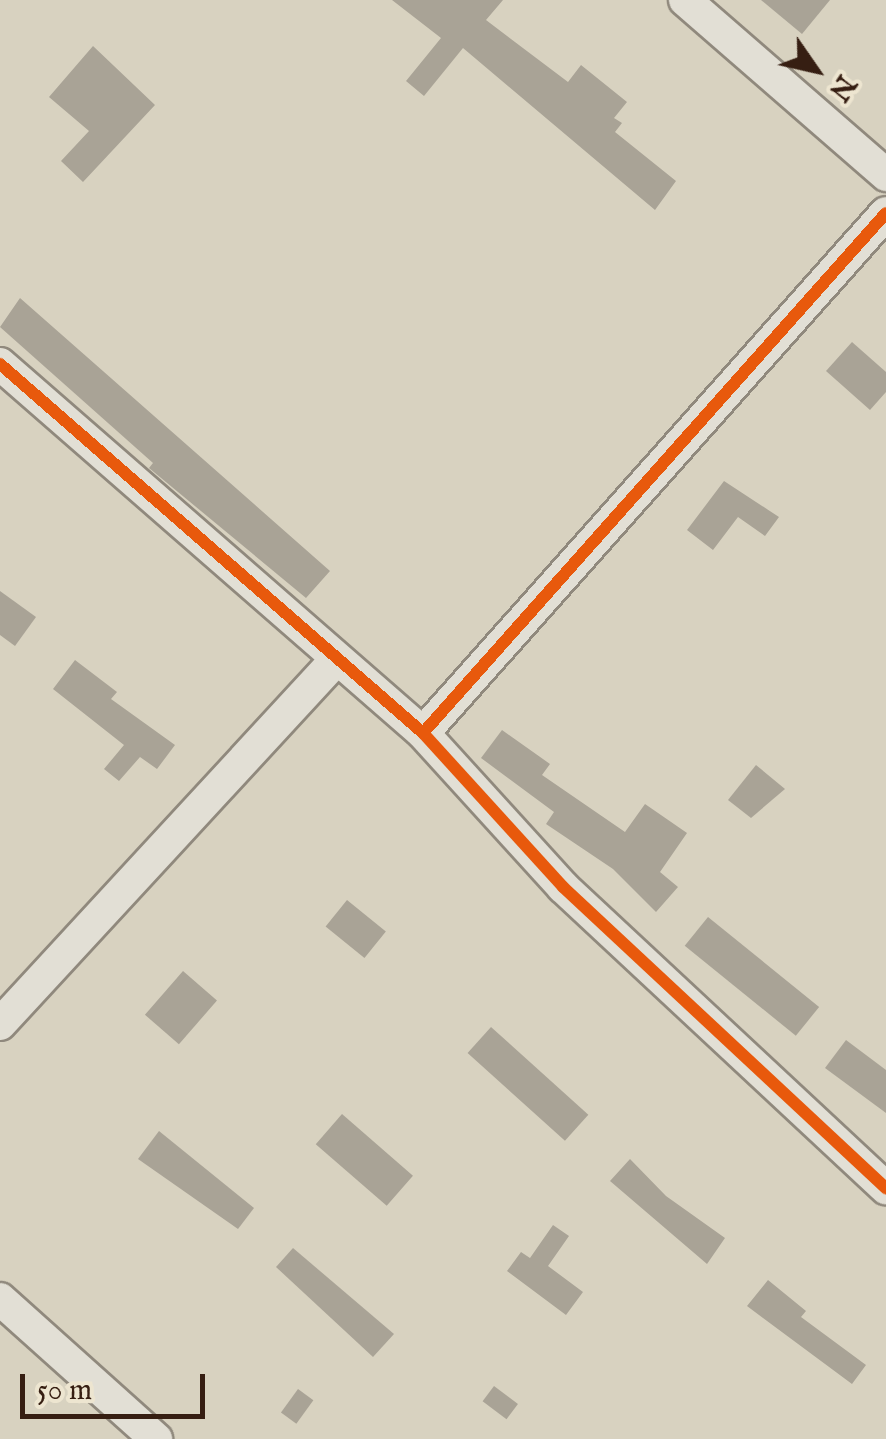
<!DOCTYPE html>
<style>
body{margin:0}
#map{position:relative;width:886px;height:1439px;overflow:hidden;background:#d8d2c0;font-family:"IM FELL English",serif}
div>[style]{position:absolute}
.building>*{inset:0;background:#a9a396;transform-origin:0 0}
.roads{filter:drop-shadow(2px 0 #90897d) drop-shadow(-2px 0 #90897d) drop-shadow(0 2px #90897d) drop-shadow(0 -2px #90897d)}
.minor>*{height:32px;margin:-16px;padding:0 16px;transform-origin:16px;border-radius:16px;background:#e2dfd5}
.cycleway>*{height:12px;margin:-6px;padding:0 6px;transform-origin:6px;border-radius:6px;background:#e8590c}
span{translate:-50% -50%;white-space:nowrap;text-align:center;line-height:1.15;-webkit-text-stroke:8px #ede5d0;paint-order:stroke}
.north{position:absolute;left:766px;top:20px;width:100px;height:100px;-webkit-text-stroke:8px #ede5d0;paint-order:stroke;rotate:124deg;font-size:28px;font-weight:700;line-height:40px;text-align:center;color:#361e12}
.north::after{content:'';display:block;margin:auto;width:35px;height:45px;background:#361e12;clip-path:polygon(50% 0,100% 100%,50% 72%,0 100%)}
.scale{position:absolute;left:20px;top:1374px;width:185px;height:45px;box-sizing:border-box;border:5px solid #361e12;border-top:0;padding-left:12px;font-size:30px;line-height:35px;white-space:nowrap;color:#361e12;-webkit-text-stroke:8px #ede5d0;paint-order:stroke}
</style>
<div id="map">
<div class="building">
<i style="clip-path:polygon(392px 0,503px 0,486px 20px,568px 82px,581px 65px,627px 102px,614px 118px,622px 123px,615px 132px,676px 181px,655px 210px,463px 48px,424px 96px,406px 81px,441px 38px)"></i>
<i style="clip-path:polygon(761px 0,830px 0,802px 34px)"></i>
<i style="clip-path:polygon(93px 46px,155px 105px,83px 182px,61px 161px,89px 131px,49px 97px)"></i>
<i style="clip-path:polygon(20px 298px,330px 571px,306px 598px,149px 468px,153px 463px,0 327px)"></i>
<i style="clip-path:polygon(852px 342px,886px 372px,886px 392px,870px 410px,826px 371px)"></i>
<i style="clip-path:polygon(724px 481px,779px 517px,765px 536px,738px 517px,713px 550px,687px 530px)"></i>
<i style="clip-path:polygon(0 591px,36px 617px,15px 646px,0 635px)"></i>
<i style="clip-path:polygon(75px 660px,117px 692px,111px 699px,175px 745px,157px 769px,140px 757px,119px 781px,104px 769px,124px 745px,53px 689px)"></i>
<i style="clip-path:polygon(502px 730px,550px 764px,542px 775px,625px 832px,645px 804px,687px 833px,660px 872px,678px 887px,656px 912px,613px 869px,546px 824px,554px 812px,481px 758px)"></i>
<i style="clip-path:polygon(756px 765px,785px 789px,751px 818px,728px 800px)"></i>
<i style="left:347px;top:900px;width:50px;height:34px;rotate:39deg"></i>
<i style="left:708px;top:917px;width:143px;height:37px;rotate:39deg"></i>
<i style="left:183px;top:971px;width:45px;height:58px;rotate:41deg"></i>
<i style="left:491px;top:1027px;width:131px;height:35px;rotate:42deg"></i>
<i style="clip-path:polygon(846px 1040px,886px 1070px,886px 1113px,825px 1068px)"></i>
<i style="left:342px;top:1114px;width:94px;height:40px;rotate:41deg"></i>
<i style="clip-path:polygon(159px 1131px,254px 1208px,238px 1229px,138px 1159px)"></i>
<i style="clip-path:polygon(630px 1159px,666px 1196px,725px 1238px,707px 1264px,610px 1181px)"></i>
<i style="clip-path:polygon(553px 1225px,569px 1236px,548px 1266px,583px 1292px,566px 1315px,507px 1271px,521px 1252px,530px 1258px)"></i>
<i style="clip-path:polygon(293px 1248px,394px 1334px,373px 1357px,276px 1267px)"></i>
<i style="clip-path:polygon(768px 1280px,806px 1311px,801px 1317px,866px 1365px,852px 1384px,747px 1306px)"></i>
<i style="left:494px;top:1386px;width:30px;height:19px;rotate:37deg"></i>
<i style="left:298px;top:1389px;width:19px;height:29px;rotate:36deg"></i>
</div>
<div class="roads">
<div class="minor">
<i style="left:685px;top:0;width:267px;rotate:41deg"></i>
<i style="left:0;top:364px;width:561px;rotate:41.1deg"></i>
<i style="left:423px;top:733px;width:208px;rotate:47.7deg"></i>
<i style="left:563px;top:887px;width:442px;rotate:43deg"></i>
<i style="left:423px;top:733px;width:696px;rotate:-48.32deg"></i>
<i style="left:0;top:1024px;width:495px;rotate:-47.3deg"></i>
<i style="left:0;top:1299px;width:210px;rotate:41.9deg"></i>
</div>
</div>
<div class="cycleway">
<i style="left:0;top:364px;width:561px;rotate:41.1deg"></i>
<i style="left:423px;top:733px;width:208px;rotate:47.7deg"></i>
<i style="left:563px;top:887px;width:442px;rotate:43deg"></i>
<i style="left:423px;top:733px;width:696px;rotate:-48.32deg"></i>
</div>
<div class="north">N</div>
<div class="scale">50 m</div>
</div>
